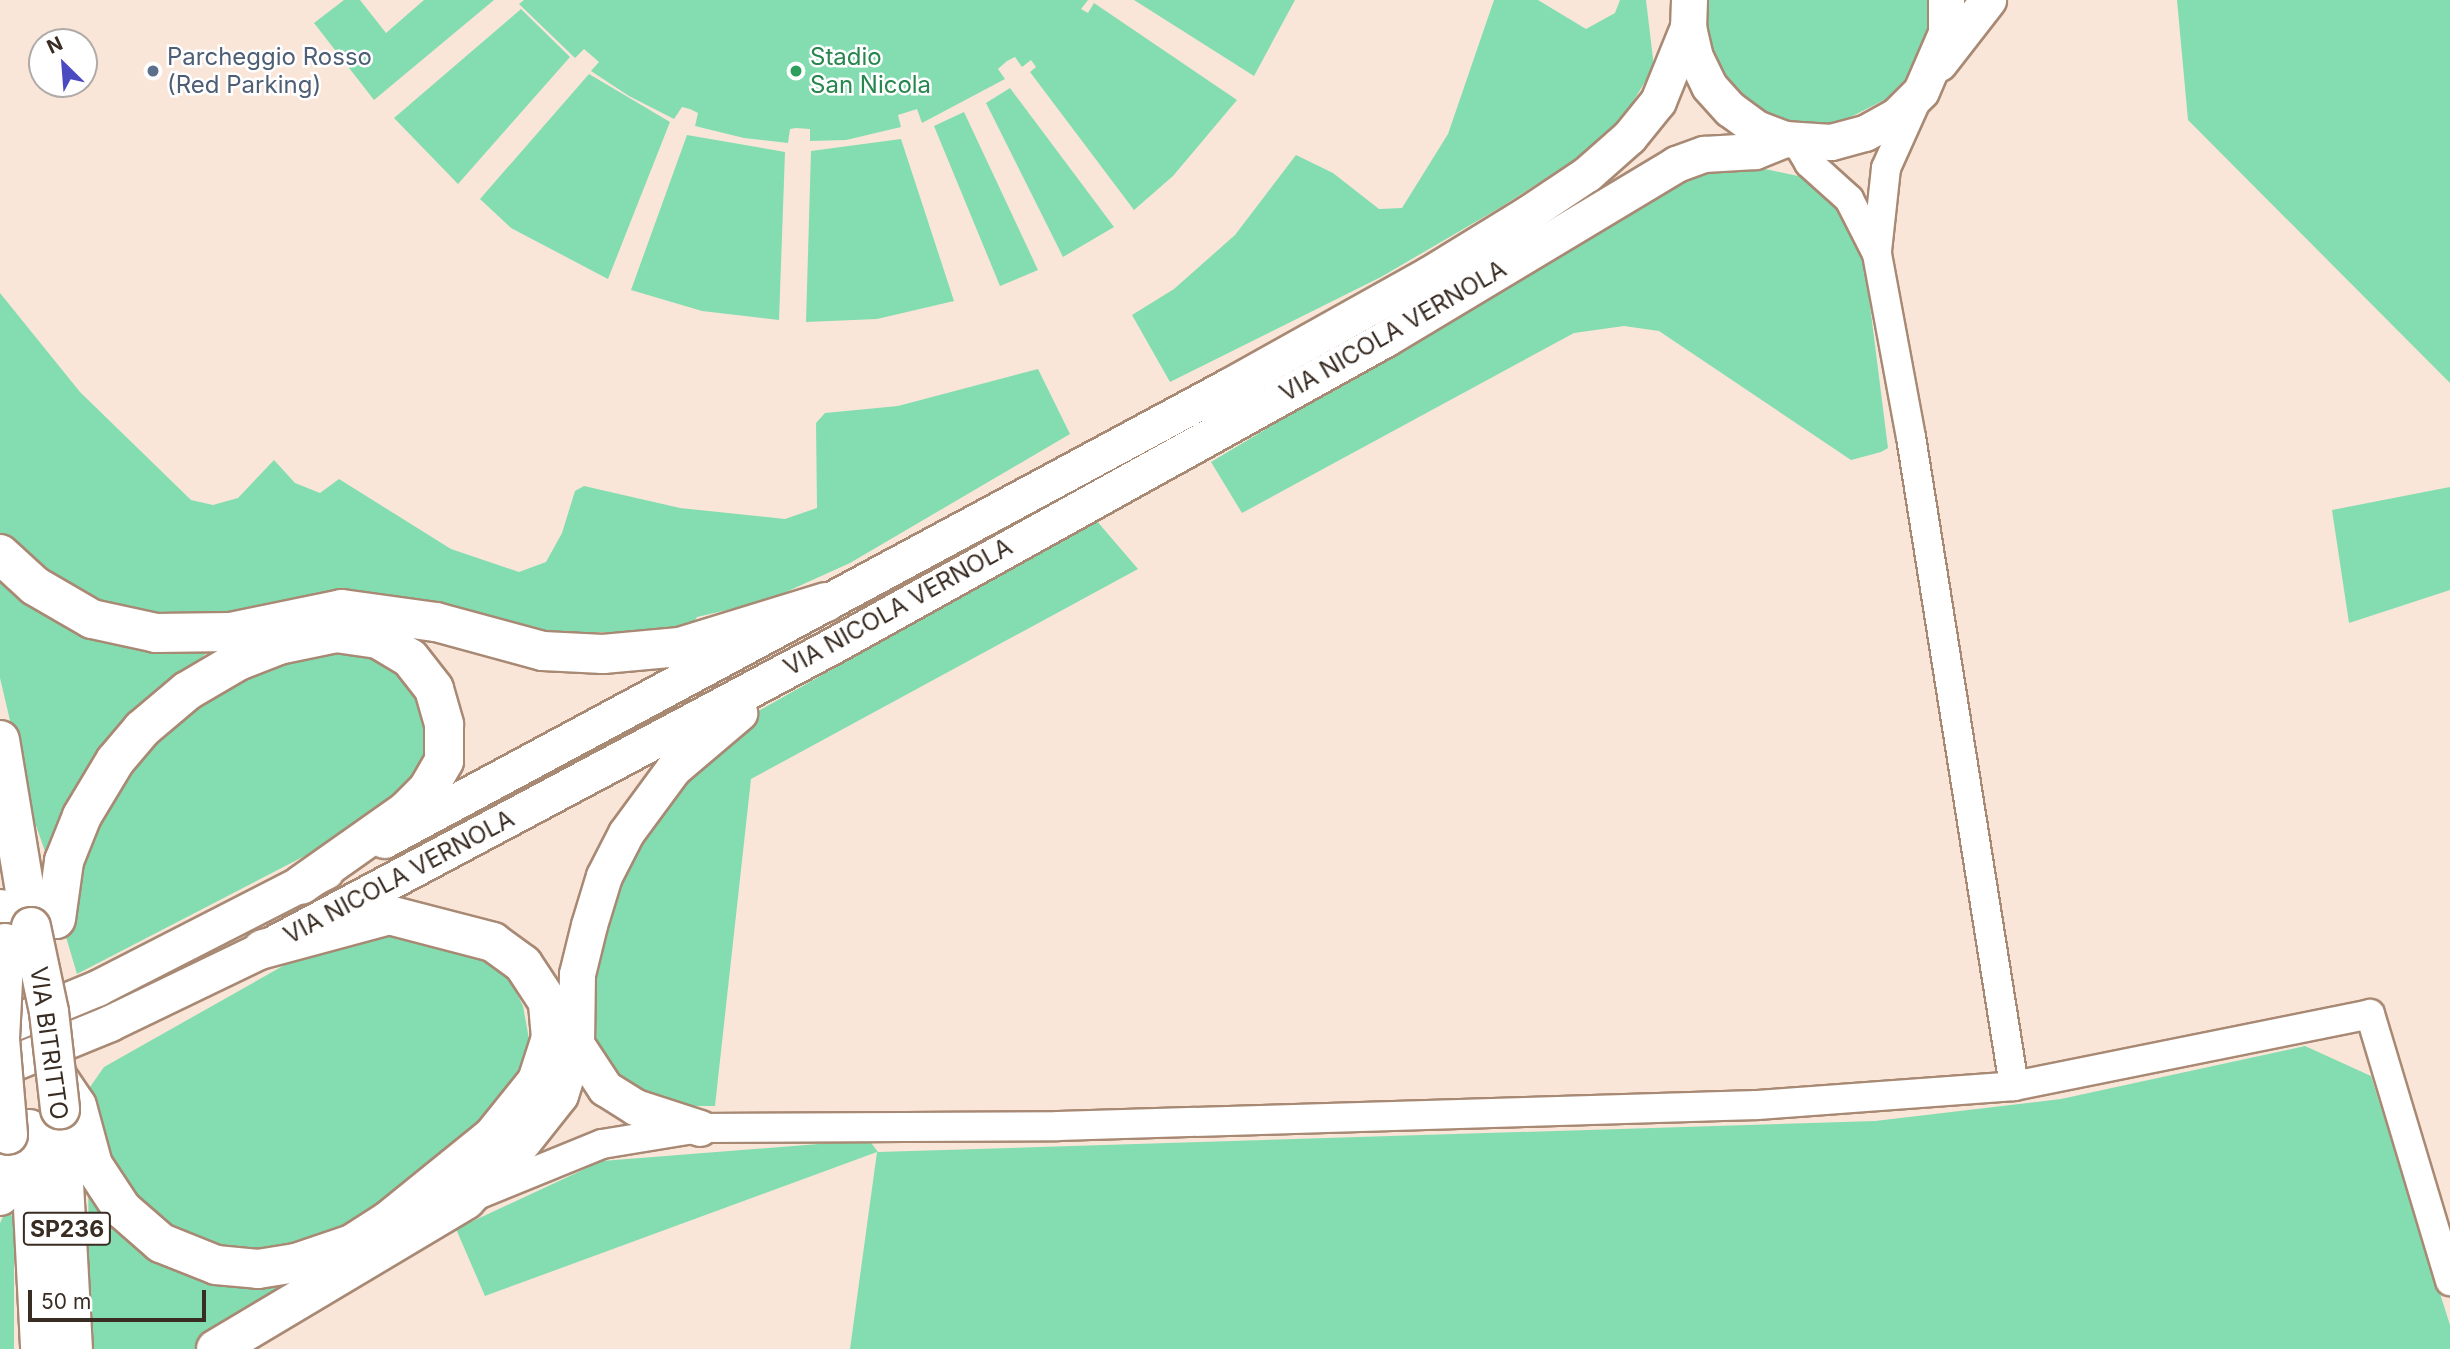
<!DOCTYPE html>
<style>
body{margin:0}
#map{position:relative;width:2450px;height:1349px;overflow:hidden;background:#fae6d8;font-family:Inter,sans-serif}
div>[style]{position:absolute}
.green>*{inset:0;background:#83ddb1}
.roads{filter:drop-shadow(2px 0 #a88974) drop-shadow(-2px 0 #a88974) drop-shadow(0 2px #a88974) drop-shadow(0 -2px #a88974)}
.minor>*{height:28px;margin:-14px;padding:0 14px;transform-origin:14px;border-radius:14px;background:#fff}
.major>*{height:35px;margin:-17.5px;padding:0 17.5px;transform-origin:17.5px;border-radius:17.5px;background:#fff}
.highway>*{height:38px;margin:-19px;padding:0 19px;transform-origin:19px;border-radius:19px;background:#fff}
.bridges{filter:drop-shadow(2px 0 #a88974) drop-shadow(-2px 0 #a88974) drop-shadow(0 2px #a88974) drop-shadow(0 -2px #a88974)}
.highway-bridge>*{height:38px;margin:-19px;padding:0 19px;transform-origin:19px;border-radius:19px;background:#fff}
.dots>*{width:19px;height:19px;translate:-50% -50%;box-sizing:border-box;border:4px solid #fff;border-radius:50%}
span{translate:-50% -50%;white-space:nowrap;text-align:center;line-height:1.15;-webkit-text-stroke:5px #fff;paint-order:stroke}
.shield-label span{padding:2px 5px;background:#fff;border:2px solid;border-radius:5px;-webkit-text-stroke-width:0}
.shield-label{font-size:23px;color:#392c23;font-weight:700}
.service-label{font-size:24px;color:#4e5e75}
.left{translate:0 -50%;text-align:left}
.leisure-label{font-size:24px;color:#27864d}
.street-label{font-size:24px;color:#392c23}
.north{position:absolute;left:28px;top:28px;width:70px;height:70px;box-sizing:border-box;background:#fff;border:2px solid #b0aba7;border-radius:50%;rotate:335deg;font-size:19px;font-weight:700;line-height:28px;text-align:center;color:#392c23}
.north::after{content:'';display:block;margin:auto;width:24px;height:32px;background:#4a4bc1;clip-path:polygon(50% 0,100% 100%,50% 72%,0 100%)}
.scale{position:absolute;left:28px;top:1290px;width:178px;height:32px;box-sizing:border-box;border:4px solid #392c23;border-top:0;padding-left:9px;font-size:21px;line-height:24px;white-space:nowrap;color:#392c23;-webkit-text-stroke:5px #fff;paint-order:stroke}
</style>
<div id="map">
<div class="green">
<i style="clip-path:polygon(344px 0,360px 0,386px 33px,424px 0,494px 0,374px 100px,314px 23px)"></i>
<i style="clip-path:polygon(524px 0,1088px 0,1081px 9px,1088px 13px,1094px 3px,1237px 100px,1173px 176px,1134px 210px,1030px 72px,1036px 67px,1031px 60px,1022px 67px,1015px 57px,1007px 61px,998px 69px,1005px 79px,922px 123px,917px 109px,898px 115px,901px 127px,846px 140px,810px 141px,810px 129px,796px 128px,790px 129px,788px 143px,744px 138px,695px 126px,698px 113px,690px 109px,682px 107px,674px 119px,629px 96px,591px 71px,599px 62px,584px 49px,575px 58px,519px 4px)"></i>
<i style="clip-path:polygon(1134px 0,1295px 0,1254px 76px)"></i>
<i style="clip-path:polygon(1494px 0,1538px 0,1586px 29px,1615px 13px,1620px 0,1646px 0,1654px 67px,1623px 118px,1585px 153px,1501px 207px,1381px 277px,1170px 382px,1132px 315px,1174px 289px,1235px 235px,1296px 155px,1333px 173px,1379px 209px,1402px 208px,1448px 134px)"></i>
<i style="clip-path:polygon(1705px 0,1932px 0,1935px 29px,1919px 65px,1886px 99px,1831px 127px,1786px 128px,1754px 109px,1724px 82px,1706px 46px)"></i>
<i style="clip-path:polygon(2177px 0,2450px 0,2450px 383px,2188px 120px)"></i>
<i style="clip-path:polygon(521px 9px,570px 57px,458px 184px,394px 118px)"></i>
<i style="clip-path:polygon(589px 74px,670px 122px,608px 279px,511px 228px,480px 199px)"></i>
<i style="clip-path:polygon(1010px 88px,1114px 227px,1063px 257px,986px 103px)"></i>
<i style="clip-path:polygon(964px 112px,1038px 270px,1000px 286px,934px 126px)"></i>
<i style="clip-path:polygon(687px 135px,785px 152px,779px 320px,702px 311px,631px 290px)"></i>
<i style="clip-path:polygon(901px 139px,954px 301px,877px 319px,806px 322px,811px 151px)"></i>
<i style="clip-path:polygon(1765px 169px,1798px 176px,1825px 190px,1844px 206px,1863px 250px,1888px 448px,1881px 452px,1851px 460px,1659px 331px,1624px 326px,1574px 333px,1242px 513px,1211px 462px,1671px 186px,1712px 173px)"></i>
<i style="clip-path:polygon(0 293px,80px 392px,191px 500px,213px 505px,238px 498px,274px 460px,295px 483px,320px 493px,339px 479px,451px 549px,519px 572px,546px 562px,562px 533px,575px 491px,584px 486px,680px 508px,785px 519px,817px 508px,816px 423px,825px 413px,898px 406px,1038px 369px,1070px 434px,850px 563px,766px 601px,697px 617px,689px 630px,533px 634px,246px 620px,127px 622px,0 554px)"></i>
<i style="clip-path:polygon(2450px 487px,2450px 590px,2349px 623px,2332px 510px)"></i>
<i style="clip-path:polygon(1096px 520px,1138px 569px,751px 779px,715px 1106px,671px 1106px,633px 1094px,595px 1052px,589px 1027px,595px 925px,634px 835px,746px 718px)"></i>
<i style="clip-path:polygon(0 571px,209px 651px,175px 681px,49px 863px,32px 814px,0 678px)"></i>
<i style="clip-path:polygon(344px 634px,413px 677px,428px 731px,424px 764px,414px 786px,372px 821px,77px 974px,56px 903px,89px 827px,173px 709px)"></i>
<i style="clip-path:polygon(389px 932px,493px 954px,505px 969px,523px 1006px,529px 1039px,524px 1067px,508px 1099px,354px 1225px,269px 1257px,186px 1241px,123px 1186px,102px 1145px,90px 1087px,104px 1067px,320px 945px)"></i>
<i style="clip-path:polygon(2305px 1046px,2371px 1076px,2450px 1325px,2450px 1349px,850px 1349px,877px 1152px,485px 1296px,456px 1229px,602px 1161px,869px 1140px,878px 1152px,1875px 1121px,2061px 1099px)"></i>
<i style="clip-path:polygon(88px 1175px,101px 1192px,281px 1281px,285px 1287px,195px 1349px,90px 1349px)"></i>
<i style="clip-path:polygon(8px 1206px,14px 1222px,14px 1349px,0 1349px,0 1223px)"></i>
</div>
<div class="roads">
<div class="minor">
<i style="left:1796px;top:141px;width:26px;rotate:59deg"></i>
<i style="left:1809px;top:163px;width:54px;rotate:42deg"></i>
<i style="left:1849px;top:199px;width:62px;rotate:63deg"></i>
<i style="left:1877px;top:254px;width:186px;rotate:79.5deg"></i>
<i style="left:1911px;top:437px;width:657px;rotate:80.98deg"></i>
<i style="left:1877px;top:251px;width:83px;rotate:-83.8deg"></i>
<i style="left:1886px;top:168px;width:76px;rotate:-65.8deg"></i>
<i style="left:477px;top:1195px;width:135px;rotate:-22.2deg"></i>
<i style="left:602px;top:1144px;width:99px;rotate:-9.3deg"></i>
<i style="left:700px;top:1128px;width:358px;rotate:-0.3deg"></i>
<i style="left:1058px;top:1126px;width:700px;rotate:-1.72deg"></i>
<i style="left:1758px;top:1105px;width:257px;rotate:-4.2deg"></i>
<i style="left:2014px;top:1086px;width:363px;rotate:-11.4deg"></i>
<i style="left:2370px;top:1014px;width:279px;rotate:73.3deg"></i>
</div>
<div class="major">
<i style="left:1689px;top:0;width:27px;rotate:92deg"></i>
<i style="left:1688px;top:27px;width:31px;rotate:77deg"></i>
<i style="left:1695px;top:57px;width:32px;rotate:64deg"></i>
<i style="left:1709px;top:86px;width:31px;rotate:48deg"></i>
<i style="left:1730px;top:109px;width:32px;rotate:36deg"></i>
<i style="left:1756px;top:128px;width:31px;rotate:21deg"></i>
<i style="left:1785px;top:139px;width:46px;rotate:3.7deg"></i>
<i style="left:1831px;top:142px;width:35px;rotate:-15deg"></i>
<i style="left:1865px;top:133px;width:35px;rotate:-29deg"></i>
<i style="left:1896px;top:116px;width:35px;rotate:-45deg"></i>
<i style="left:1921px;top:91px;width:63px;rotate:-66.7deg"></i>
<i style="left:1946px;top:33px;width:33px;rotate:-90deg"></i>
<i style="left:1939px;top:63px;width:80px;rotate:-52.1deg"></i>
<i style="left:384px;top:840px;width:959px;rotate:-28.25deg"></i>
<i style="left:1229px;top:386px;width:228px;rotate:-29.2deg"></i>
<i style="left:1428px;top:275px;width:116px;rotate:-31.6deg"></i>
<i style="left:1527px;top:214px;width:72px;rotate:-33.7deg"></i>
<i style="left:1587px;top:174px;width:56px;rotate:-41.4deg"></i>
<i style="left:1629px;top:137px;width:46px;rotate:-51.1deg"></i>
<i style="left:1658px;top:101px;width:80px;rotate:-67.9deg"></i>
<i style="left:0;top:1028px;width:105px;rotate:-22.4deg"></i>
<i style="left:97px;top:988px;width:257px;rotate:-27.1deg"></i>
<i style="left:576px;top:1044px;width:53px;rotate:56.6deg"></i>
<i style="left:605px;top:1088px;width:36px;rotate:32deg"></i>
<i style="left:635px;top:1107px;width:68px;rotate:17.9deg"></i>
<i style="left:0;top:1068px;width:119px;rotate:-22.2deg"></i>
<i style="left:110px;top:1023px;width:170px;rotate:-25.8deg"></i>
<i style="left:263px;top:949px;width:645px;rotate:-28.04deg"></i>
<i style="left:832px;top:646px;width:633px;rotate:-29.04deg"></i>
<i style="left:1385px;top:339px;width:340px;rotate:-31deg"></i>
<i style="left:1676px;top:164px;width:30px;rotate:-20deg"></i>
<i style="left:1704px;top:154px;width:51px;rotate:-3.4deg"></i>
<i style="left:1755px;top:151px;width:32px;rotate:-22deg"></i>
<i style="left:466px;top:1200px;width:56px;rotate:-42.8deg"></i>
<i style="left:507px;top:1162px;width:85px;rotate:-51.7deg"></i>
<i style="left:560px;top:1095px;width:53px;rotate:-72.6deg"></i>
<i style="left:576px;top:1044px;width:70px;rotate:-89.2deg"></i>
<i style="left:577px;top:974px;width:50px;rotate:-76.2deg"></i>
<i style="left:589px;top:925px;width:51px;rotate:-73deg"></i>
<i style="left:604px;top:876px;width:48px;rotate:-62.9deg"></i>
<i style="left:626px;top:833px;width:79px;rotate:-53.7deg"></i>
<i style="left:673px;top:769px;width:87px;rotate:-40.3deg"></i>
</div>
<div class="highway">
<i style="left:0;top:554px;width:47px;rotate:42.4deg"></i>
<i style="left:35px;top:586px;width:66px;rotate:30.1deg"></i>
<i style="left:92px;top:619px;width:66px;rotate:12.3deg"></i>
<i style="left:156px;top:633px;width:74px;rotate:-0.8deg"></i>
<i style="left:230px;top:632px;width:114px;rotate:-11.6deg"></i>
<i style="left:342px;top:609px;width:95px;rotate:7.9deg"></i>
<i style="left:436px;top:622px;width:111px;rotate:15.2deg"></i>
<i style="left:543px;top:651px;width:60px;rotate:2.9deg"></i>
<i style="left:603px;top:654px;width:77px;rotate:-5.2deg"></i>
<i style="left:680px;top:647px;width:153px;rotate:-17.1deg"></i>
<i style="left:0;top:740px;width:190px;rotate:80.6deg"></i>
<i style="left:0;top:909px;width:34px;rotate:82deg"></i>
<i style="left:56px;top:919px;width:59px;rotate:-82.1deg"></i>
<i style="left:64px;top:861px;width:48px;rotate:-68.2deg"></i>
<i style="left:82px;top:816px;width:64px;rotate:-59deg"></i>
<i style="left:115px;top:761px;width:42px;rotate:-49.8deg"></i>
<i style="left:142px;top:729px;width:59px;rotate:-40.2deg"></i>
<i style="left:187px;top:691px;width:59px;rotate:-30.5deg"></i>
<i style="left:238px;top:661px;width:44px;rotate:-21.3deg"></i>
<i style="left:279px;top:645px;width:58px;rotate:-11.9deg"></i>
<i style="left:336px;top:633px;width:42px;rotate:8.1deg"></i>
<i style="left:378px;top:639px;width:37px;rotate:31deg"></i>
<i style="left:410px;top:658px;width:39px;rotate:52deg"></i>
<i style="left:434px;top:689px;width:37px;rotate:74deg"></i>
<i style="left:444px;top:725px;width:36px;rotate:90deg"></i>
<i style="left:444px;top:761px;width:32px;rotate:120deg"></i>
<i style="left:428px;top:789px;width:31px;rotate:135deg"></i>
<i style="left:406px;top:811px;width:128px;rotate:144.8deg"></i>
<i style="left:56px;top:1075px;width:37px;rotate:56deg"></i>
<i style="left:77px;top:1106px;width:61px;rotate:74.8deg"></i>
<i style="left:93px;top:1165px;width:53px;rotate:56.6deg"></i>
<i style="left:122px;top:1209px;width:52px;rotate:41.1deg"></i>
<i style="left:161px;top:1243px;width:59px;rotate:21.8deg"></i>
<i style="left:216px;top:1265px;width:42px;rotate:5.4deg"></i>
<i style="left:258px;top:1269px;width:38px;rotate:-9deg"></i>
<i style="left:296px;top:1263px;width:59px;rotate:-18.7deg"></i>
<i style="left:352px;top:1244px;width:43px;rotate:-32.6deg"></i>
<i style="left:388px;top:1221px;width:135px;rotate:-39deg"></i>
<i style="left:493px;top:1136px;width:70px;rotate:-51.3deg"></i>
<i style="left:537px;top:1081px;width:45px;rotate:-72deg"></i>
<i style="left:551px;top:1038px;width:36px;rotate:-95deg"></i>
<i style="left:548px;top:1002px;width:45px;rotate:-123.3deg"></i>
<i style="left:523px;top:964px;width:37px;rotate:-144deg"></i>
<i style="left:493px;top:942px;width:107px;rotate:-165.4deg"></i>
<i style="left:389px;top:915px;width:131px;rotate:164.9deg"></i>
<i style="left:60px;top:1110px;width:239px;rotate:86.9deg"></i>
<i style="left:29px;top:1129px;width:220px;rotate:87.1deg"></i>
<i style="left:0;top:1196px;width:62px;rotate:-82.5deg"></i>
<i style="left:216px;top:1349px;width:291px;rotate:-30.8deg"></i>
</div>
</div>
<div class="bridges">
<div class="highway-bridge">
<i style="left:31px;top:927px;width:87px;rotate:78deg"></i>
<i style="left:49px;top:1012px;width:98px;rotate:83.5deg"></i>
<i style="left:5px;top:943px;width:96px;rotate:93deg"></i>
<i style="left:0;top:1039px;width:96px;rotate:85.2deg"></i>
</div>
</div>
<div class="dots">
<i style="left:153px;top:71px;background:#5c6f8a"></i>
<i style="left:796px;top:71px;background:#2e9e5b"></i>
</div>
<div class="shield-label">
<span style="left:67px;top:1229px">SP236</span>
</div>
<div class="service-label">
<span class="left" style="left:167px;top:71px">Parcheggio Rosso<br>(Red Parking)</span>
</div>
<div class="leisure-label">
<span class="left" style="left:810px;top:71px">Stadio<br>San Nicola</span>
</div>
<div class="street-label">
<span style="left:1393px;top:331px;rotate:-30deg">VIA NICOLA VERNOLA</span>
<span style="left:898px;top:607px;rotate:-29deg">VIA NICOLA VERNOLA</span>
<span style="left:399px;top:877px;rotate:-28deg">VIA NICOLA VERNOLA</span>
<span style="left:49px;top:1043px;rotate:82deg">VIA BITRITTO</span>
</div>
<div class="north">N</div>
<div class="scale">50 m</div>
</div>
